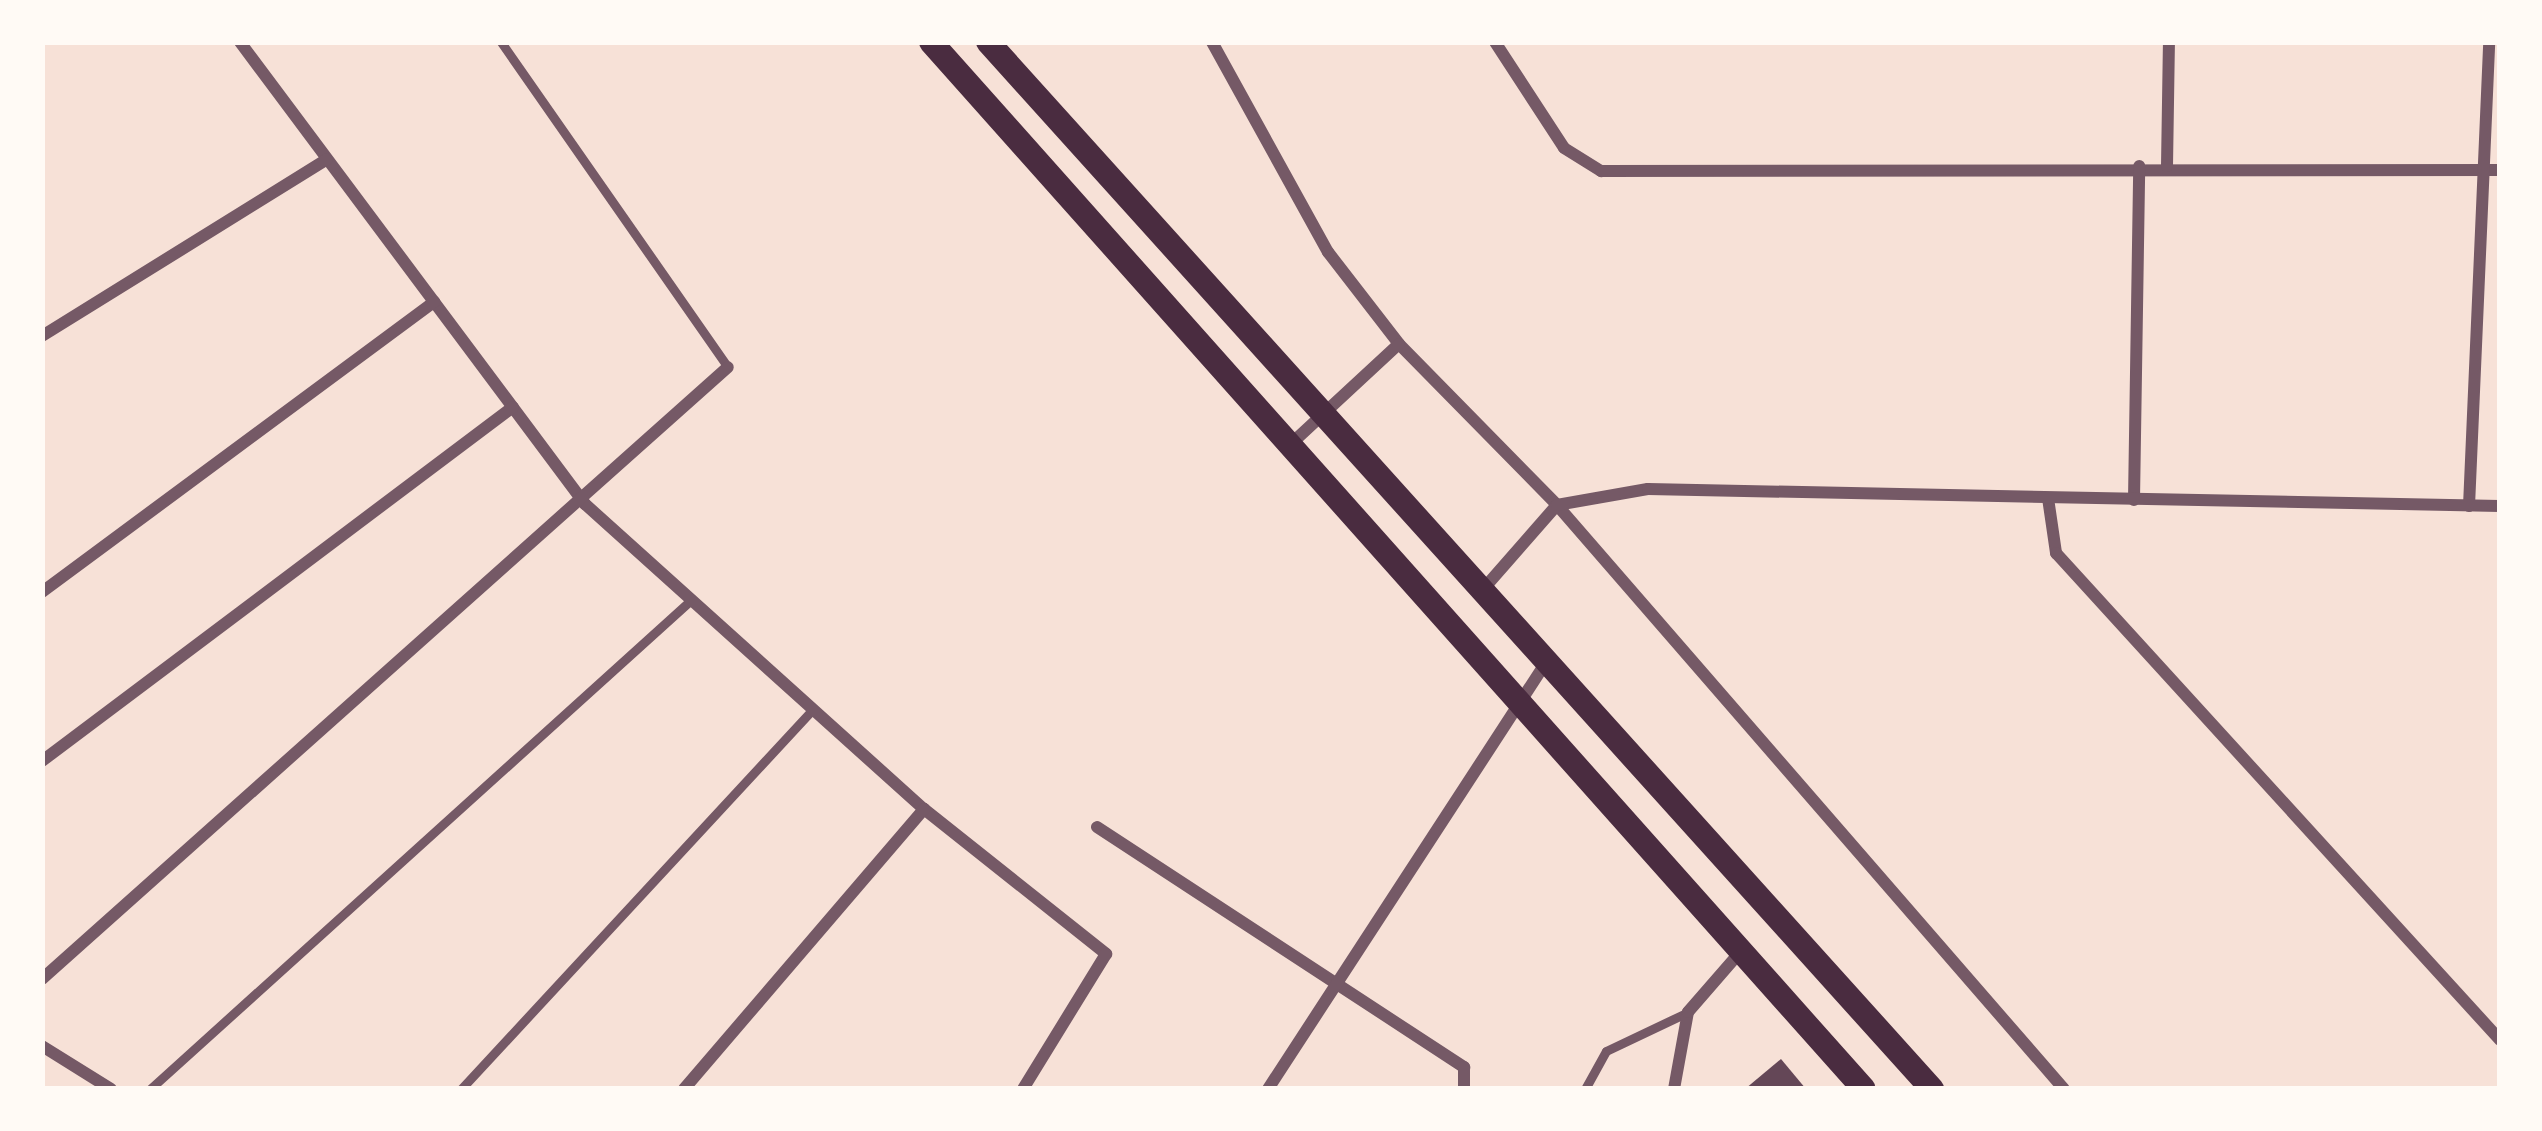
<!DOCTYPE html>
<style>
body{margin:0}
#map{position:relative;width:2542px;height:1131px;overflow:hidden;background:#f7e1d7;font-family:Raleway,sans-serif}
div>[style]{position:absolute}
.building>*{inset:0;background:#644757}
.service>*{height:9px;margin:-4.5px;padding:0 4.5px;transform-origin:4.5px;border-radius:4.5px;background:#755966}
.minor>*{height:12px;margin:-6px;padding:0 6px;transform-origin:6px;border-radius:6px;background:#755966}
.secondary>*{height:24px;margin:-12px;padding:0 12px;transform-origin:12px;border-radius:12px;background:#4a2c40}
span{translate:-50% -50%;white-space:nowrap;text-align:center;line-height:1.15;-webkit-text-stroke:9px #fffaf5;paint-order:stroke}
.frame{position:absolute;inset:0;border:45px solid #fffaf5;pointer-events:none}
</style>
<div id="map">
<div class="building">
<i style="clip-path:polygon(1781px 1059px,1806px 1089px,1745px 1089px)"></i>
</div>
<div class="service">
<i style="left:501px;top:42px;width:396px;rotate:55.1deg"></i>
<i style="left:150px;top:1089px;width:729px;rotate:-42.11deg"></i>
<i style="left:461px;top:1089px;width:518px;rotate:-47.19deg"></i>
<i style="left:1585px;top:1089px;width:43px;rotate:-61.1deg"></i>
<i style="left:1606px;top:1051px;width:91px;rotate:-25.4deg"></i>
</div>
<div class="minor">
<i style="left:240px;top:42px;width:577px;rotate:53.25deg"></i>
<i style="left:585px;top:504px;width:456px;rotate:42deg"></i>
<i style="left:924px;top:809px;width:233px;rotate:38.5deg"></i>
<i style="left:1106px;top:954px;width:158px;rotate:121.6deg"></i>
<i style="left:1212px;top:42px;width:240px;rotate:61.1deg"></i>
<i style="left:1328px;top:252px;width:116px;rotate:52.3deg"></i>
<i style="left:1399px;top:344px;width:226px;rotate:45.5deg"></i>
<i style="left:1557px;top:505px;width:773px;rotate:49.04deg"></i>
<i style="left:1495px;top:42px;width:126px;rotate:56.9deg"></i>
<i style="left:1564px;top:148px;width:44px;rotate:31.9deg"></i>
<i style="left:1601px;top:171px;width:899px;rotate:-0.06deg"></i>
<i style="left:2167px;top:166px;width:124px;rotate:-89.1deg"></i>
<i style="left:42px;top:336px;width:335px;rotate:-31.8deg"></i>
<i style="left:1293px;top:442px;width:144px;rotate:-42.8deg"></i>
<i style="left:2048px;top:498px;width:56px;rotate:81.7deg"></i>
<i style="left:2056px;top:553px;width:659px;rotate:47.64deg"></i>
<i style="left:2134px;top:500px;width:334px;rotate:-89.1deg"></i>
<i style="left:2469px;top:506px;width:464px;rotate:-87.5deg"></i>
<i style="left:42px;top:592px;width:488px;rotate:-36.5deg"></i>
<i style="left:1479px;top:594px;width:118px;rotate:-48.8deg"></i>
<i style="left:1557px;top:505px;width:92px;rotate:-10deg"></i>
<i style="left:1648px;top:489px;width:852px;rotate:1.14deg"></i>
<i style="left:42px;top:761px;width:589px;rotate:-36.93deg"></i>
<i style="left:1097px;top:827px;width:439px;rotate:33.2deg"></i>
<i style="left:1464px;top:1067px;width:22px;rotate:90deg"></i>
<i style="left:42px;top:979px;width:919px;rotate:-41.74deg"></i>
<i style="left:42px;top:1046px;width:81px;rotate:31.9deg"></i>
<i style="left:684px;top:1089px;width:369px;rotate:-49.4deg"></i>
<i style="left:1268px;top:1089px;width:504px;rotate:-56.91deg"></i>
<i style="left:1674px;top:1089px;width:78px;rotate:-79.7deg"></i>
<i style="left:1688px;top:1012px;width:81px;rotate:-49deg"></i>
</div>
<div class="secondary">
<i style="left:931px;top:42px;width:1402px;rotate:48.3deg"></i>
<i style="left:988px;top:42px;width:1410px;rotate:47.96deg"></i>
</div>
<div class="frame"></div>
</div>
